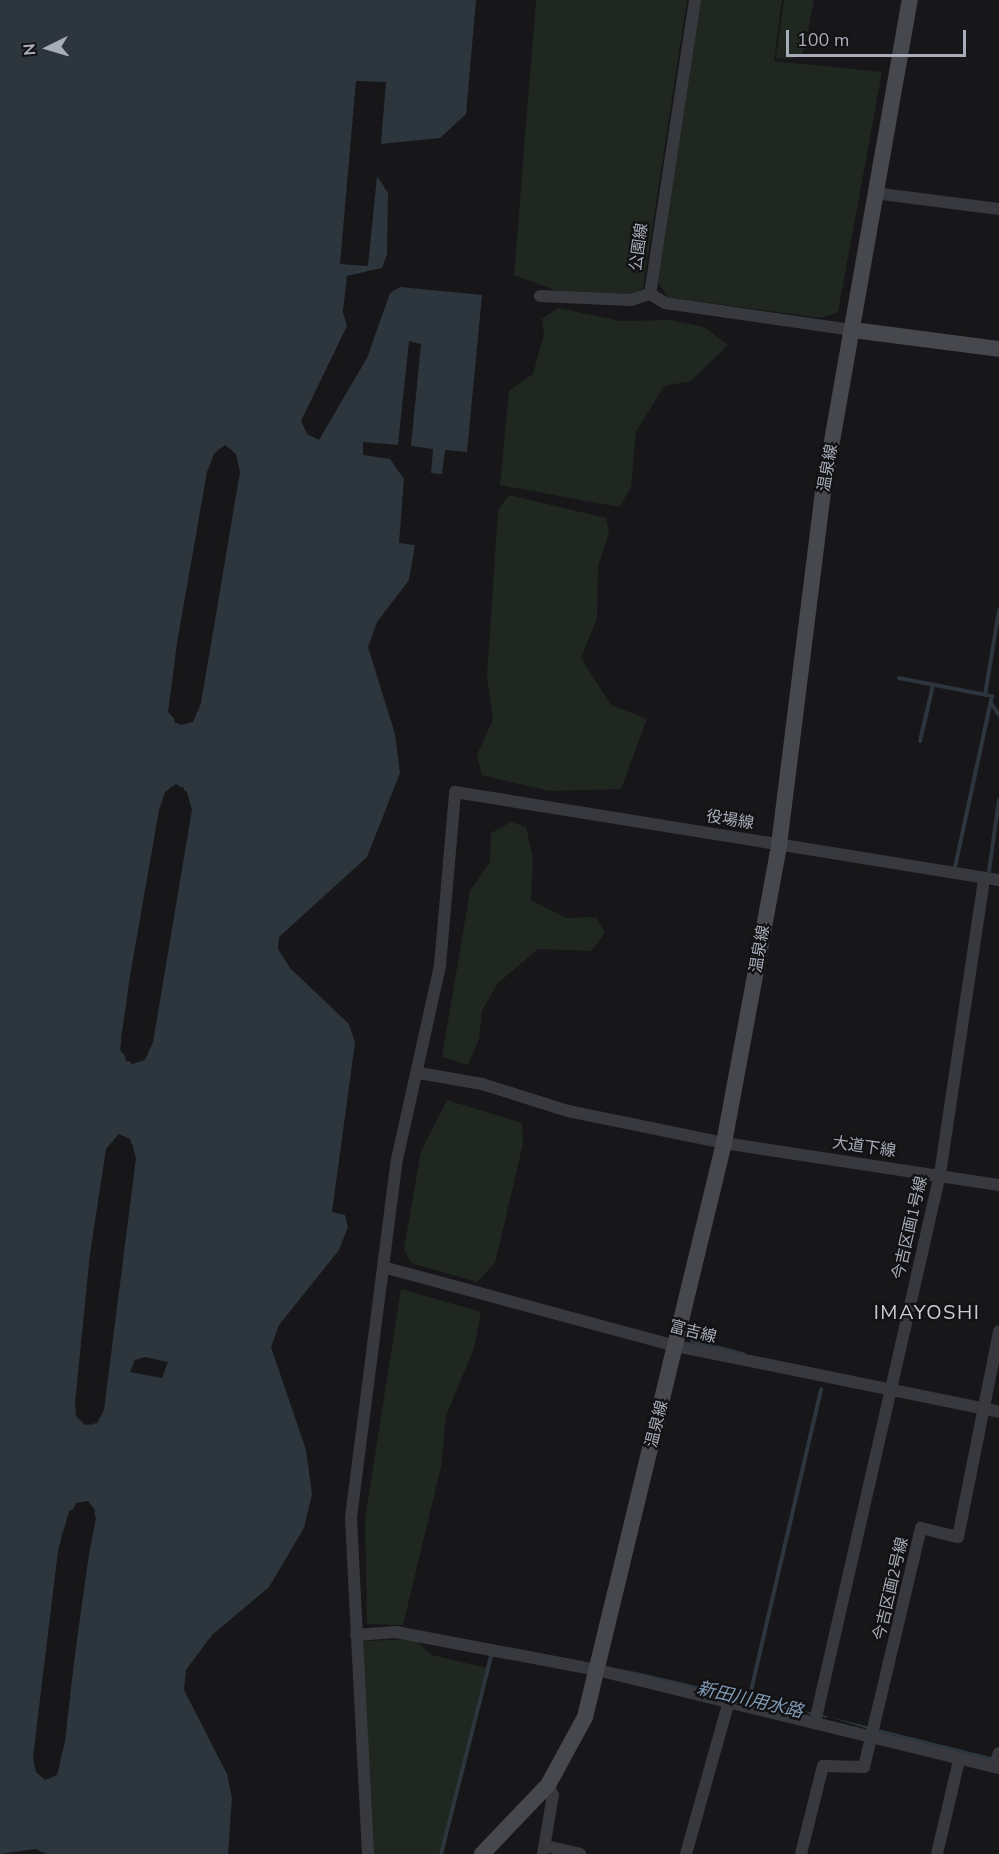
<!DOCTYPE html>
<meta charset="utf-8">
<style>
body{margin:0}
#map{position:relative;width:999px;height:1854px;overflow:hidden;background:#171719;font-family:"Nunito Sans","Noto Sans JP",sans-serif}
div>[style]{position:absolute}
.green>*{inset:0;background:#1f2720}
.water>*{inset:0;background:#2d353d}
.pier>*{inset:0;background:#171719}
.stream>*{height:4px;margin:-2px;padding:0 2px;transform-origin:2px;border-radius:2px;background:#2d353d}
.street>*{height:12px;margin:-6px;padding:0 6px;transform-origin:6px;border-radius:6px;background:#38393e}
.secondary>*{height:16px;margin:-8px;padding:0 8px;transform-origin:8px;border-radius:8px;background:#46484e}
span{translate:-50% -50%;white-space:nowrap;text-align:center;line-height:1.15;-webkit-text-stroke:4.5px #121214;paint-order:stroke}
.street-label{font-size:16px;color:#a9adb9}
.water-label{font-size:18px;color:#819ab4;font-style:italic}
.quarter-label{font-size:20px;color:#cacdd5;letter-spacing:1.5px}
.north{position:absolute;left:18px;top:18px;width:60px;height:60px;-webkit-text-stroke:4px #121214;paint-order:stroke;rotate:265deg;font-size:16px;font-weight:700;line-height:24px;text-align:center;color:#a9adb9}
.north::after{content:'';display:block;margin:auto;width:21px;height:27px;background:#a9adb9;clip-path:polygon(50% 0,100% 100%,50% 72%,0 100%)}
.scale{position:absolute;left:786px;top:30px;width:180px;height:27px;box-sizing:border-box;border:3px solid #a9adb9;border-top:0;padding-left:8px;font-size:18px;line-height:21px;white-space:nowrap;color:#a9adb9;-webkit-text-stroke:4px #121214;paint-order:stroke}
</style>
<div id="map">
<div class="green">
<i style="clip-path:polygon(536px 0,687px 0,643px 288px,634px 294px,557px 291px,514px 275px)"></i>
<i style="clip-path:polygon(701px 0,782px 0,774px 61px,882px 72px,838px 312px,821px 318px,668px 297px,657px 281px)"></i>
<i style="clip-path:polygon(784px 0,814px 0,805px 47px,801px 56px,790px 59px,776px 58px)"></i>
<i style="clip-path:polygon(558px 308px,621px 321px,671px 320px,704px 327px,728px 345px,691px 381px,664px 386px,636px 432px,631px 488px,619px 507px,500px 485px,509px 391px,533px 374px,544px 334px,542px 319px)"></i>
<i style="clip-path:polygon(509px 495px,606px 518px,609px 533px,598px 566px,597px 618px,581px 658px,611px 705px,647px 719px,621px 789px,549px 791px,482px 775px,477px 755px,493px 719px,487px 676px,498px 510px)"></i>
<i style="clip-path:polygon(511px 822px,526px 827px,533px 859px,531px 900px,566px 918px,596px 917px,605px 933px,591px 951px,538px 949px,497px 984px,482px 1011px,479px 1039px,468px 1065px,442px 1057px,470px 891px,490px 862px,491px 833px)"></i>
<i style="clip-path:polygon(447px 1100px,522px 1123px,523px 1144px,495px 1263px,477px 1282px,411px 1263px,404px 1249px,421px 1151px)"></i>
<i style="clip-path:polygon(401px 1289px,481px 1312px,474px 1348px,446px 1416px,441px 1467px,403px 1625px,367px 1624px,365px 1519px)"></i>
<i style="clip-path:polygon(414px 1639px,432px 1655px,486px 1668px,439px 1854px,371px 1854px,362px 1641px)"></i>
</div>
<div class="water">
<i style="clip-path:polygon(evenodd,0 0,476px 0,466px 114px,440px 138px,381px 144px,386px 82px,356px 81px,340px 264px,368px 266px,377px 176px,388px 193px,387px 254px,382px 268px,347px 276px,343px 312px,347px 326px,301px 421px,307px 434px,319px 440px,367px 358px,390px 293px,400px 287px,482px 295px,467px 452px,445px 450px,442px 474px,431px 473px,433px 449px,411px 446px,421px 344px,409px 341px,398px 445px,363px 442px,363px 455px,390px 459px,404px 479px,399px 543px,415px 545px,409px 580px,377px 622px,368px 647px,395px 734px,400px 773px,367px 857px,279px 937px,278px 949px,290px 968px,349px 1024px,355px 1043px,332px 1212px,345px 1215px,348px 1227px,339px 1250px,279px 1325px,271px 1347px,306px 1450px,312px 1494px,304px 1528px,269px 1587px,212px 1635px,186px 1670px,184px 1690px,227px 1774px,232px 1798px,228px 1854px,47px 1854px,35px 1849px,0 1854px,0 0,219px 449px,231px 449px,239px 472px,198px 711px,187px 724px,175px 723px,170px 699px,208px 472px,219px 449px,0 0,171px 787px,183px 787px,191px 810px,149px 1049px,139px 1062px,126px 1061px,121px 1037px,160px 811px,171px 787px,0 0,118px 1135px,133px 1145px,101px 1416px,92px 1425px,81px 1421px,76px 1402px,107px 1150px,118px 1135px,0 0,145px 1357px,168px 1362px,162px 1378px,130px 1372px,135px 1360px,145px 1357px,0 0,88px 1501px,95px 1510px,65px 1726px,56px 1775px,45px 1779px,34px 1766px,62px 1534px,76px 1503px,88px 1501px)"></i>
<i style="clip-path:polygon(499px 1645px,641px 1673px,827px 1716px,827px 1718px)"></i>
<i style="clip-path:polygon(830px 1717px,999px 1759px,999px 1763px,896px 1738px)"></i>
</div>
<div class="pier">
<i style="clip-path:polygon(357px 82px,384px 83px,378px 146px,383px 85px,358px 84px,343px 261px,365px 263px,376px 173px,367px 265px,341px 263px)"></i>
<i style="clip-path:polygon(386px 267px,379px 273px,350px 277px,346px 312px,350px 327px,340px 354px,305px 419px,312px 427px,303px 425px,303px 418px,348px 327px,343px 312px,348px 276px)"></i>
<i style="clip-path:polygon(evenodd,225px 445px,236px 454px,240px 472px,201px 703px,193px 722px,180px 725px,168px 712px,177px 643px,207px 472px,214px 454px,225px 445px,225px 450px,236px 472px,197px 703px,191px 719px,181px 722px,172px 705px,181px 644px,211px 473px,225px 450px)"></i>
<i style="clip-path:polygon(evenodd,176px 784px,187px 792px,192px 810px,153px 1042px,145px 1060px,132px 1064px,120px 1050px,129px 982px,159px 810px,165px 792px,176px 784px,177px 788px,188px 810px,149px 1041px,142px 1057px,132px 1060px,124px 1043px,133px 983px,163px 811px,177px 788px)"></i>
<i style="clip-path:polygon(evenodd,119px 1134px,130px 1139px,136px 1158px,104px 1410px,97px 1423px,85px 1425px,76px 1416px,75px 1402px,90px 1254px,106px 1149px,119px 1134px,119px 1138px,128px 1142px,131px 1158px,100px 1409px,87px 1422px,79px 1402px,94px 1255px,109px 1150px,119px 1138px)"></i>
<i style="clip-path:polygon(evenodd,88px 1501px,96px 1518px,82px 1592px,65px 1741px,57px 1775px,45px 1780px,36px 1772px,33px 1757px,58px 1551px,69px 1511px,88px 1501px,87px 1504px,93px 1518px,78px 1592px,62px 1741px,54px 1773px,45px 1776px,37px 1757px,61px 1551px,72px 1513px,87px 1504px)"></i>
</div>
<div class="stream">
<i style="left:899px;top:678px;width:95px;rotate:11deg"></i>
<i style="left:992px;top:696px;width:175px;rotate:102.2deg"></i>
<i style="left:985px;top:695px;width:86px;rotate:-80.6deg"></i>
<i style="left:991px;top:703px;width:14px;rotate:56deg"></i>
<i style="left:920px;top:741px;width:57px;rotate:-76.9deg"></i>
<i style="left:989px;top:871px;width:72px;rotate:-82deg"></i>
<i style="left:692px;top:1341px;width:53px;rotate:14.3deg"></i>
<i style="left:750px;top:1695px;width:314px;rotate:-76.9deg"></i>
<i style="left:441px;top:1854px;width:204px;rotate:-75.8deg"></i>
</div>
<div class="street">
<i style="left:695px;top:0;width:297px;rotate:98.7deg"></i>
<i style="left:650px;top:294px;width:17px;rotate:31deg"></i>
<i style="left:665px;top:303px;width:190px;rotate:8.2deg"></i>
<i style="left:874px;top:193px;width:126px;rotate:7.3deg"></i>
<i style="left:540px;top:296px;width:91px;rotate:2.5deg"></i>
<i style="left:631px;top:300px;width:20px;rotate:-18deg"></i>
<i style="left:419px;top:1073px;width:64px;rotate:9.9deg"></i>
<i style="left:482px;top:1084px;width:90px;rotate:17.4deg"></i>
<i style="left:568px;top:1111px;width:159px;rotate:11.6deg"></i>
<i style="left:724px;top:1143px;width:278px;rotate:8.7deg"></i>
<i style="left:383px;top:1267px;width:303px;rotate:15.1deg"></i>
<i style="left:676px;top:1346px;width:330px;rotate:11.5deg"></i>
<i style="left:356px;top:1635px;width:40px;rotate:-4.3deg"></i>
<i style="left:396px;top:1632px;width:205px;rotate:10.7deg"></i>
<i style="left:597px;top:1670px;width:414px;rotate:13.7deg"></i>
<i style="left:815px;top:1722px;width:562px;rotate:-77.15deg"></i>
<i style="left:940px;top:1174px;width:299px;rotate:-81.5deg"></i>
<i style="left:994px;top:1766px;width:14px;rotate:-69deg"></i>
<i style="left:546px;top:1846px;width:35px;rotate:13deg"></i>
<i style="left:368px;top:1854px;width:337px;rotate:-92.9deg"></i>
<i style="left:351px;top:1517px;width:356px;rotate:-82.7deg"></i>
<i style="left:396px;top:1164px;width:204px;rotate:-77.5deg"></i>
<i style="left:440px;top:965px;width:174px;rotate:-85deg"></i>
<i style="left:455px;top:792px;width:551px;rotate:9.19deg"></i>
<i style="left:543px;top:1854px;width:60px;rotate:-80.4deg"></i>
<i style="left:553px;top:1795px;width:11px;rotate:-117deg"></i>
<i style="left:686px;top:1854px;width:159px;rotate:-74.3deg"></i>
<i style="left:801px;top:1854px;width:91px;rotate:-76deg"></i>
<i style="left:823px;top:1766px;width:41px;rotate:1.4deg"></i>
<i style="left:864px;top:1767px;width:246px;rotate:-76.6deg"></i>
<i style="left:921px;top:1528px;width:38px;rotate:14deg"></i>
<i style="left:958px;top:1537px;width:210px;rotate:-78.7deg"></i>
<i style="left:937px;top:1854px;width:97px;rotate:-76.8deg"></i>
</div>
<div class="secondary">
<i style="left:853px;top:330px;width:147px;rotate:7.4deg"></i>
<i style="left:482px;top:1854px;width:95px;rotate:-46.3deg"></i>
<i style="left:548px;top:1785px;width:77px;rotate:-61.4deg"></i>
<i style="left:585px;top:1717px;width:591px;rotate:-76.39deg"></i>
<i style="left:724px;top:1143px;width:303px;rotate:-79.5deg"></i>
<i style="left:779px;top:845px;width:356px;rotate:-82.9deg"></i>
<i style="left:823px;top:492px;width:500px;rotate:-80deg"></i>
</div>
<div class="street-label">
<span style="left:639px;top:247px;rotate:-82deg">公園線</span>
<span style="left:828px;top:468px;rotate:-80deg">温泉線</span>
<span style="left:730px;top:820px;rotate:9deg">役場線</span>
<span style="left:760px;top:949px;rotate:-80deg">温泉線</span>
<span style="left:864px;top:1147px;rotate:8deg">大道下線</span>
<span style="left:910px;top:1228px;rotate:-77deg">今吉区画1号線</span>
<span style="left:693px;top:1332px;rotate:14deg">富吉線</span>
<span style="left:657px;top:1424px;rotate:-76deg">温泉線</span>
<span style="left:891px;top:1589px;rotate:-77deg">今吉区画2号線</span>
</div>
<div class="water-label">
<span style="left:750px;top:1700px;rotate:13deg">新田川用水路</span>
</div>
<div class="quarter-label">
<span style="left:927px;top:1312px">IMAYOSHI</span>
</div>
<div class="north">N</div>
<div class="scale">100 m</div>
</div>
